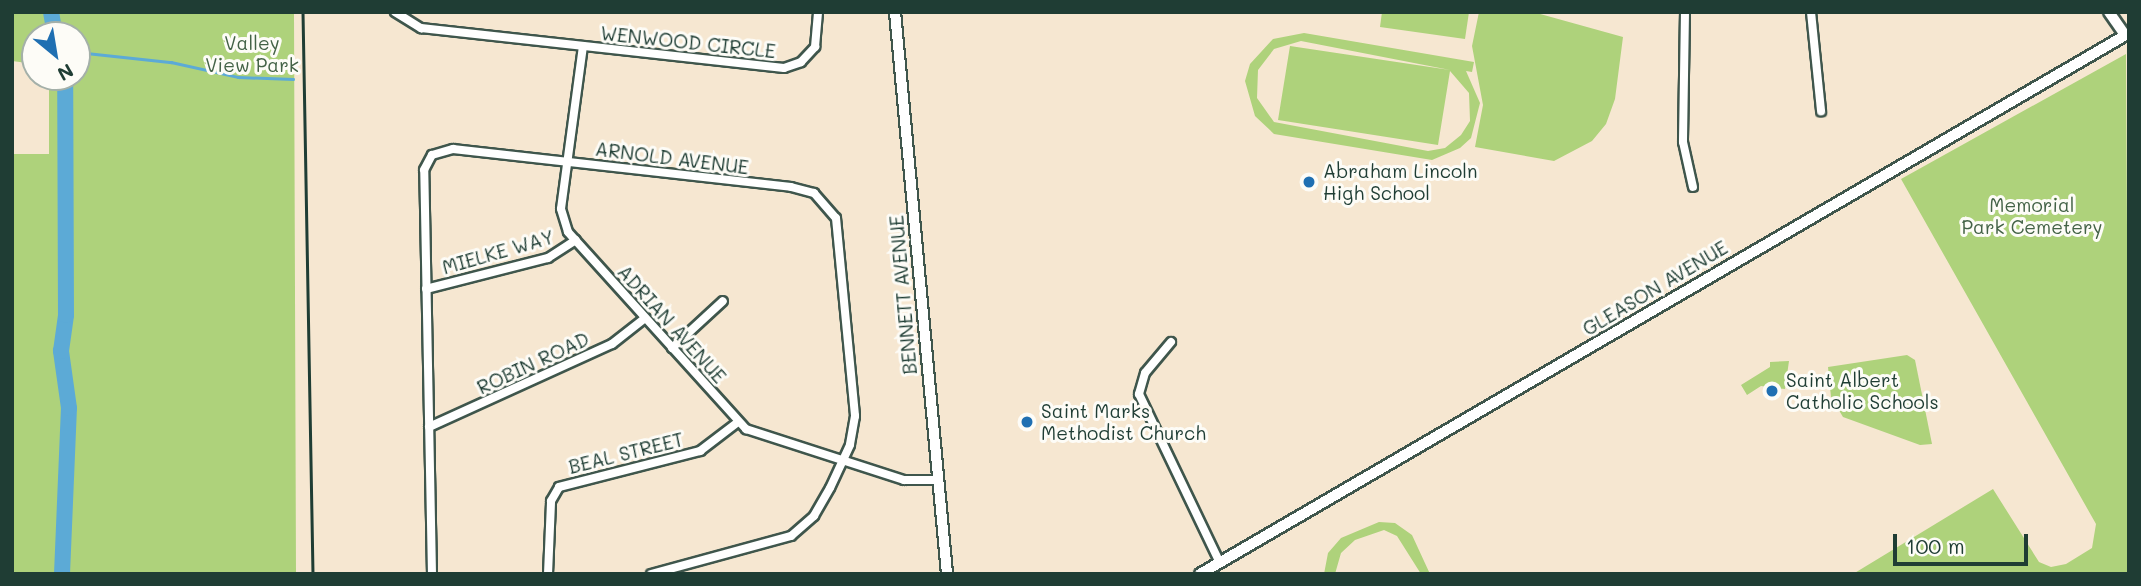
<!DOCTYPE html>
<style>
body{margin:0}
#map{position:relative;width:2141px;height:586px;overflow:hidden;background:#f6e7d1;font-family:Mali,sans-serif}
div>[style]{position:absolute}
.green>*{inset:0;background:#aed27b}
.stream>*{height:2.5px;margin:-1.25px;padding:0 1.25px;transform-origin:1.25px;border-radius:1.25px;background:#5caad6}
.river>*{height:16px;margin:-8px;padding:0 8px;transform-origin:8px;border-radius:8px;background:#5caad6}
.roads{filter:drop-shadow(2px 0 #3f564c) drop-shadow(-2px 0 #3f564c) drop-shadow(0 2px #3f564c) drop-shadow(0 -2px #3f564c)}
.minor>*{height:8px;margin:-4px;padding:0 4px;transform-origin:4px;border-radius:4px;background:#fff}
.tertiary>*{height:10px;margin:-5px;padding:0 5px;transform-origin:5px;border-radius:5px;background:#fff}
.secondary>*{height:10px;margin:-5px;padding:0 5px;transform-origin:5px;border-radius:5px;background:#fff}
.rail>*{height:2.5px;margin:-1.25px;padding:0 1.25px;transform-origin:1.25px;border-radius:1.25px;background:#1f3d34}
.dots>*{width:19px;height:19px;translate:-50% -50%;box-sizing:border-box;border:4px solid #fdfcf7;border-radius:50%}
span{translate:-50% -50%;white-space:nowrap;text-align:center;line-height:1.15;-webkit-text-stroke:6px #fdfcf7;paint-order:stroke}
.street-label{font-size:19px;color:#1f3d34}
.park-label{font-size:19px;color:#436246}
.poi-label{font-size:19px;color:#1f3d34}
.left{translate:0 -50%;text-align:left}
.frame{position:absolute;inset:0;border:14px solid #1f3d34;pointer-events:none}
.north{position:absolute;left:21px;top:21px;width:70px;height:70px;box-sizing:border-box;background:#fdfcf7;border:2px solid #a4b0a9;border-radius:50%;rotate:150deg;font-size:19px;font-weight:700;line-height:28px;text-align:center;color:#1f3d34}
.north::after{content:'';display:block;margin:auto;width:24px;height:32px;background:#1f6fb2;clip-path:polygon(50% 0,100% 100%,50% 72%,0 100%)}
.scale{position:absolute;left:1893px;top:534px;width:135px;height:32px;box-sizing:border-box;border:4px solid #1f3d34;border-top:0;padding-left:9px;font-size:21px;line-height:24px;white-space:nowrap;color:#1f3d34;-webkit-text-stroke:5px #fdfcf7;paint-order:stroke}
</style>
<div id="map">
<div class="green">
<i style="clip-path:polygon(12px 12px,294px 12px,296px 574px,12px 574px,12px 154px,49px 154px,49px 77px,77px 77px,77px 35px,35px 35px,35px 64px,12px 61px)"></i>
<i style="clip-path:polygon(1382px 12px,1469px 12px,1465px 39px,1380px 27px)"></i>
<i style="clip-path:polygon(1479px 12px,1533px 12px,1623px 37px,1615px 99px,1606px 124px,1592px 141px,1554px 161px,1475px 147px,1483px 105px,1472px 46px)"></i>
<i style="clip-path:polygon(evenodd,1304px 33px,1474px 62px,1472px 72px,1466px 71px,1480px 103px,1471px 138px,1460px 148px,1432px 160px,1274px 134px,1255px 116px,1245px 81px,1250px 64px,1273px 39px,1304px 33px,1301px 41px,1450px 70px,1290px 46px,1278px 120px,1438px 145px,1450px 71px,1469px 93px,1470px 121px,1461px 135px,1445px 148px,1428px 151px,1274px 122px,1257px 98px,1258px 70px,1274px 49px,1301px 41px)"></i>
<i style="clip-path:polygon(2126px 54px,2129px 574px,1853px 574px,1993px 489px,2039px 562px,2051px 567px,2066px 564px,2092px 548px,2096px 524px,1901px 179px)"></i>
<i style="clip-path:polygon(1907px 355px,1915px 360px,1932px 444px,1920px 445px,1843px 417px,1831px 397px,1828px 367px)"></i>
<i style="clip-path:polygon(1789px 361px,1785px 389px,1761px 386px,1747px 395px,1741px 385px,1770px 367px,1770px 362px)"></i>
<i style="clip-path:polygon(1379px 522px,1395px 523px,1412px 535px,1430px 574px,1421px 574px,1397px 536px,1384px 530px,1355px 540px,1341px 553px,1335px 574px,1324px 574px,1328px 553px,1341px 538px)"></i>
</div>
<div class="stream">
<i style="left:77px;top:52px;width:95px;rotate:6.1deg"></i>
<i style="left:171px;top:62px;width:69px;rotate:12.6deg"></i>
<i style="left:238px;top:77px;width:55px;rotate:2.1deg"></i>
</div>
<div class="river">
<i style="left:51px;top:12px;width:23px;rotate:80deg"></i>
<i style="left:62px;top:574px;width:166px;rotate:-87.6deg"></i>
<i style="left:69px;top:408px;width:58px;rotate:-98deg"></i>
<i style="left:61px;top:351px;width:36px;rotate:-82deg"></i>
<i style="left:66px;top:315px;width:238px;rotate:-90.2deg"></i>
</div>
<div class="roads">
<div class="minor">
<i style="left:395px;top:12px;width:31px;rotate:32deg"></i>
<i style="left:421px;top:28px;width:365px;rotate:6.3deg"></i>
<i style="left:784px;top:68px;width:18px;rotate:-19deg"></i>
<i style="left:801px;top:62px;width:21px;rotate:-47deg"></i>
<i style="left:815px;top:47px;width:35px;rotate:-85deg"></i>
<i style="left:1685px;top:12px;width:130px;rotate:90.9deg"></i>
<i style="left:1683px;top:142px;width:46px;rotate:77.5deg"></i>
<i style="left:1811px;top:12px;width:100px;rotate:84.2deg"></i>
<i style="left:583px;top:46px;width:164px;rotate:97.7deg"></i>
<i style="left:561px;top:209px;width:24px;rotate:73deg"></i>
<i style="left:568px;top:232px;width:266px;rotate:47.9deg"></i>
<i style="left:746px;top:429px;width:166px;rotate:17.9deg"></i>
<i style="left:904px;top:480px;width:33px"></i>
<i style="left:426px;top:289px;width:126px;rotate:-14.3deg"></i>
<i style="left:548px;top:258px;width:33px;rotate:-33deg"></i>
<i style="left:1171px;top:342px;width:40px;rotate:130deg"></i>
<i style="left:1145px;top:373px;width:22px;rotate:106deg"></i>
<i style="left:1139px;top:394px;width:187px;rotate:64.4deg"></i>
<i style="left:672px;top:348px;width:69px;rotate:-42.7deg"></i>
<i style="left:429px;top:427px;width:201px;rotate:-24.4deg"></i>
<i style="left:612px;top:344px;width:42px;rotate:-38.2deg"></i>
<i style="left:432px;top:574px;width:404px;rotate:-91.1deg"></i>
<i style="left:424px;top:170px;width:17px;rotate:-62deg"></i>
<i style="left:432px;top:155px;width:22px;rotate:-16deg"></i>
<i style="left:453px;top:149px;width:340px;rotate:6.4deg"></i>
<i style="left:791px;top:187px;width:24px;rotate:15deg"></i>
<i style="left:814px;top:193px;width:33px;rotate:49deg"></i>
<i style="left:836px;top:218px;width:199px;rotate:84.5deg"></i>
<i style="left:855px;top:416px;width:29px;rotate:100deg"></i>
<i style="left:850px;top:445px;width:47px;rotate:114.9deg"></i>
<i style="left:830px;top:488px;width:32px;rotate:120deg"></i>
<i style="left:814px;top:516px;width:30px;rotate:139deg"></i>
<i style="left:791px;top:536px;width:145px;rotate:164.8deg"></i>
<i style="left:548px;top:574px;width:73px;rotate:-87.6deg"></i>
<i style="left:551px;top:501px;width:16px;rotate:-60deg"></i>
<i style="left:559px;top:487px;width:146px;rotate:-14.3deg"></i>
<i style="left:700px;top:451px;width:48px;rotate:-37.3deg"></i>
</div>
<div class="tertiary">
<i style="left:2109px;top:12px;width:28px;rotate:55deg"></i>
<i style="left:1200px;top:574px;width:1075px;rotate:-30.21deg"></i>
</div>
<div class="secondary">
<i style="left:895px;top:12px;width:564px;rotate:84.71deg"></i>
</div>
</div>
<div class="rail">
<i style="left:303px;top:12px;width:562px;rotate:88.98deg"></i>
</div>
<div class="dots">
<i style="left:1309px;top:182px;background:#1f6fb2"></i>
<i style="left:1772px;top:391px;background:#1f6fb2"></i>
<i style="left:1027px;top:422px;background:#1f6fb2"></i>
</div>
<div class="street-label">
<span style="left:688px;top:42px;rotate:6deg">WENWOOD CIRCLE</span>
<span style="left:672px;top:158px;rotate:7deg">ARNOLD AVENUE</span>
<span style="left:498px;top:252px;rotate:-16deg">MIELKE WAY</span>
<span style="left:1655px;top:288px;rotate:-31deg">GLEASON AVENUE</span>
<span style="left:903px;top:295px;rotate:-95deg">BENNETT AVENUE</span>
<span style="left:672px;top:324px;rotate:48deg">ADRIAN AVENUE</span>
<span style="left:533px;top:363px;rotate:-25deg">ROBIN ROAD</span>
<span style="left:626px;top:453px;rotate:-14deg">BEAL STREET</span>
</div>
<div class="park-label">
<span style="left:252px;top:54px">Valley<br>View Park</span>
<span style="left:2032px;top:216px">Memorial<br>Park Cemetery</span>
</div>
<div class="poi-label">
<span class="left" style="left:1323px;top:182px">Abraham Lincoln<br>High School</span>
<span class="left" style="left:1786px;top:391px">Saint Albert<br>Catholic Schools</span>
<span class="left" style="left:1041px;top:422px">Saint Marks<br>Methodist Church</span>
</div>
<div class="frame"></div>
<div class="north">N</div>
<div class="scale">100 m</div>
</div>
